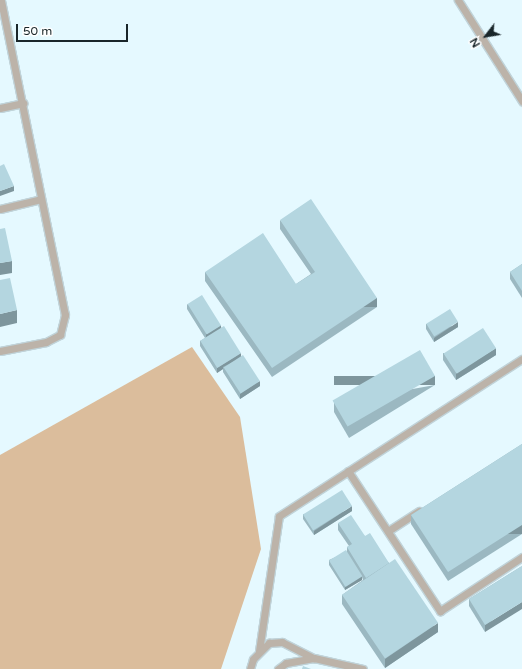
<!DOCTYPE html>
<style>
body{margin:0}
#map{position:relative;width:522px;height:669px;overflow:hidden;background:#e5f9ff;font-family:"Varela Round",sans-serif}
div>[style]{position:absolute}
.green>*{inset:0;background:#dbbd9c}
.roads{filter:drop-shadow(1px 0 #c0d3d9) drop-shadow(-1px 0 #c0d3d9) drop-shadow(0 1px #c0d3d9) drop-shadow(0 -1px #c0d3d9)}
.service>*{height:7px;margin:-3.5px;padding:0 3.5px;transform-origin:3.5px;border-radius:3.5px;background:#bcb3a9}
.wall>*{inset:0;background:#9bb8c1}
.shaded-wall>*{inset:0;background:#7e969d;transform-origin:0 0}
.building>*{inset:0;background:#b4d6e0;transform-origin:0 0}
span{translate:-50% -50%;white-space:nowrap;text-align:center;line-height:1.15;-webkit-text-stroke:3.5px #fff;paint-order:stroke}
.north{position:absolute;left:466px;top:16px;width:40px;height:40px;-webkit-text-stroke:3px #fff;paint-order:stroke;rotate:239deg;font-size:11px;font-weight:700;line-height:16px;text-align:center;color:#19262a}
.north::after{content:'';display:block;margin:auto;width:14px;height:18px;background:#19262a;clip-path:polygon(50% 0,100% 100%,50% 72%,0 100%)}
.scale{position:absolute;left:16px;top:24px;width:112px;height:18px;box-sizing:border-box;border:2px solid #19262a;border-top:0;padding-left:5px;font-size:12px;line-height:14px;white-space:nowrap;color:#19262a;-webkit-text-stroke:3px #fff;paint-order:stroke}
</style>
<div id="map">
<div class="green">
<i style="clip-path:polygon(192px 347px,240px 417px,261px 549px,221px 669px,0 669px,0 455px)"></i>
</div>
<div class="roads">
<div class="service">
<i style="left:458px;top:0;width:120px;rotate:57.6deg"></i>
<i style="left:0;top:108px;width:24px;rotate:-12deg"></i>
<i style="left:0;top:209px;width:42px;rotate:-13.7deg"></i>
<i style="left:0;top:351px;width:47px;rotate:-11.1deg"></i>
<i style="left:46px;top:342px;width:16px;rotate:-27deg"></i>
<i style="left:60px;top:335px;width:21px;rotate:-76deg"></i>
<i style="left:65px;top:315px;width:321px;rotate:-101.5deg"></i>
<i style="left:348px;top:471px;width:168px;rotate:56.7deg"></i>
<i style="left:440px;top:611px;width:98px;rotate:-33.4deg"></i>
<i style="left:388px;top:531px;width:37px;rotate:-33deg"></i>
<i style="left:259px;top:651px;width:136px;rotate:-81.6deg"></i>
<i style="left:279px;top:516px;width:289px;rotate:-32.9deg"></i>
<i style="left:250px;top:669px;width:10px;rotate:-73deg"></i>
<i style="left:253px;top:659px;width:23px;rotate:-45deg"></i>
<i style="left:269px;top:643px;width:13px;rotate:-4deg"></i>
<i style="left:282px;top:642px;width:36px;rotate:27deg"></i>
<i style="left:278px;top:669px;width:10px;rotate:-37deg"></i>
<i style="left:286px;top:663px;width:28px;rotate:-10deg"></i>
<i style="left:314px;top:658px;width:50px;rotate:12.7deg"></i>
</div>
</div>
<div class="wall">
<i style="clip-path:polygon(280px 220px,377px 307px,272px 377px,205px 281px,205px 272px,296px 284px,311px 274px,280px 229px)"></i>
<i style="clip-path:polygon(522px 264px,522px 298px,510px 279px,510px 272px)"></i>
<i style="clip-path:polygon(187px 304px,221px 327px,241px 356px,260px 386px,240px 399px,223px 372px,223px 369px,217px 373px,200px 346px,200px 341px,205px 338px,187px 309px)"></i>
<i style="clip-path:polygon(426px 324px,458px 327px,434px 342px,426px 329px)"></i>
<i style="clip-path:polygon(443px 353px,496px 355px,456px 380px,443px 360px)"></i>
<i style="clip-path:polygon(435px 385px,349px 438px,334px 412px,334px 403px)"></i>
<i style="clip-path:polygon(522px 444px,522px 534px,448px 581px,411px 524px,411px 515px)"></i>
<i style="clip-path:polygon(352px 511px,314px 535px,303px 519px,303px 514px)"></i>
<i style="clip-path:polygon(338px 523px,365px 536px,389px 563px,438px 632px,385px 668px,342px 604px,342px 595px,363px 580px,362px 577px,362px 580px,345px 590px,329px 565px,329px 560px,347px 552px,347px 547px,349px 546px,338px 530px)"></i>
<i style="clip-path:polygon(522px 566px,485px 632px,469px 606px,469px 599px)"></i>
</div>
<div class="shaded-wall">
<i style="clip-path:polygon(14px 186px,14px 191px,0 196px,0 191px)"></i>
<i style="clip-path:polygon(12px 261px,12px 273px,0 275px,0 263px)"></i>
<i style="left:377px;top:298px;width:9px;height:126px;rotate:90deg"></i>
<i style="clip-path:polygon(17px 310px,17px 323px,0 327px,0 314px)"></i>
<i style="clip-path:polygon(458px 322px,458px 327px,434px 342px,434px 338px)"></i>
<i style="clip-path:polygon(221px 325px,221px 329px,206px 339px,206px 334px)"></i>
<i style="clip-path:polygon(496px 348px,496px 355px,456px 380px,456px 373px)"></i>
<i style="clip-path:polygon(241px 353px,241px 358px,223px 367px,223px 369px,217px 373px,217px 368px)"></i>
<i style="left:435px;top:376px;width:9px;height:101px;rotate:90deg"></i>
<i style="clip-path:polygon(260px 381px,260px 386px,240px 399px,240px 394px)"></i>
<i style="clip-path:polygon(352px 506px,352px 511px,314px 535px,314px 531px)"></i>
<i style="left:522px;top:525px;width:9px;height:88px;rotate:90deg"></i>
<i style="clip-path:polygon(362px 576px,362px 580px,345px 590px,345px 586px)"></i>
<i style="clip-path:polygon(522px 602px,522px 609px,485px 632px,485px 625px)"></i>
<i style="clip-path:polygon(438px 623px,438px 632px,385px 668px,385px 659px)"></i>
</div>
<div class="building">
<i style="clip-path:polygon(4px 164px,14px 186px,0 191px,0 166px)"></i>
<i style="clip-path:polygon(311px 199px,377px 298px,272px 368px,205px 272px,263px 233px,296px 284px,315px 272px,280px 220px)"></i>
<i style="clip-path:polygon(5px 228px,12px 261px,0 263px,0 229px)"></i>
<i style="clip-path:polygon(522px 264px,522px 291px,510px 272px)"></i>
<i style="clip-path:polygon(10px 278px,17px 310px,0 314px,0 280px)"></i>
<i style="left:202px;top:295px;width:36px;height:17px;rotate:58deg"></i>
<i style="left:450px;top:309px;width:15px;height:28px;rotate:58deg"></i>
<i style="left:224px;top:326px;width:32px;height:28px;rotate:58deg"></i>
<i style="left:483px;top:328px;width:24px;height:47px;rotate:57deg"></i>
<i style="left:420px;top:350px;width:30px;height:101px;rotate:60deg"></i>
<i style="left:243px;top:355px;width:31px;height:23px;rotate:57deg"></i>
<i style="clip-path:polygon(522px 444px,522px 525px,448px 572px,411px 515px)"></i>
<i style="left:342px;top:490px;width:19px;height:46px;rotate:58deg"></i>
<i style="clip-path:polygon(351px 515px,365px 536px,370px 533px,389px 563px,366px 578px,347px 547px,352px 544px,338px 523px)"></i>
<i style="left:346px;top:550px;width:31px;height:20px;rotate:58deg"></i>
<i style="left:395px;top:559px;width:77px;height:64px;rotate:56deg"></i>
<i style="clip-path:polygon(522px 566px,522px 602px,485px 625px,469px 599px)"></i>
<i style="clip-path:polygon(303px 666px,311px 669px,302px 669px)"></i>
</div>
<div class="north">N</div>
<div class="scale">50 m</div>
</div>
